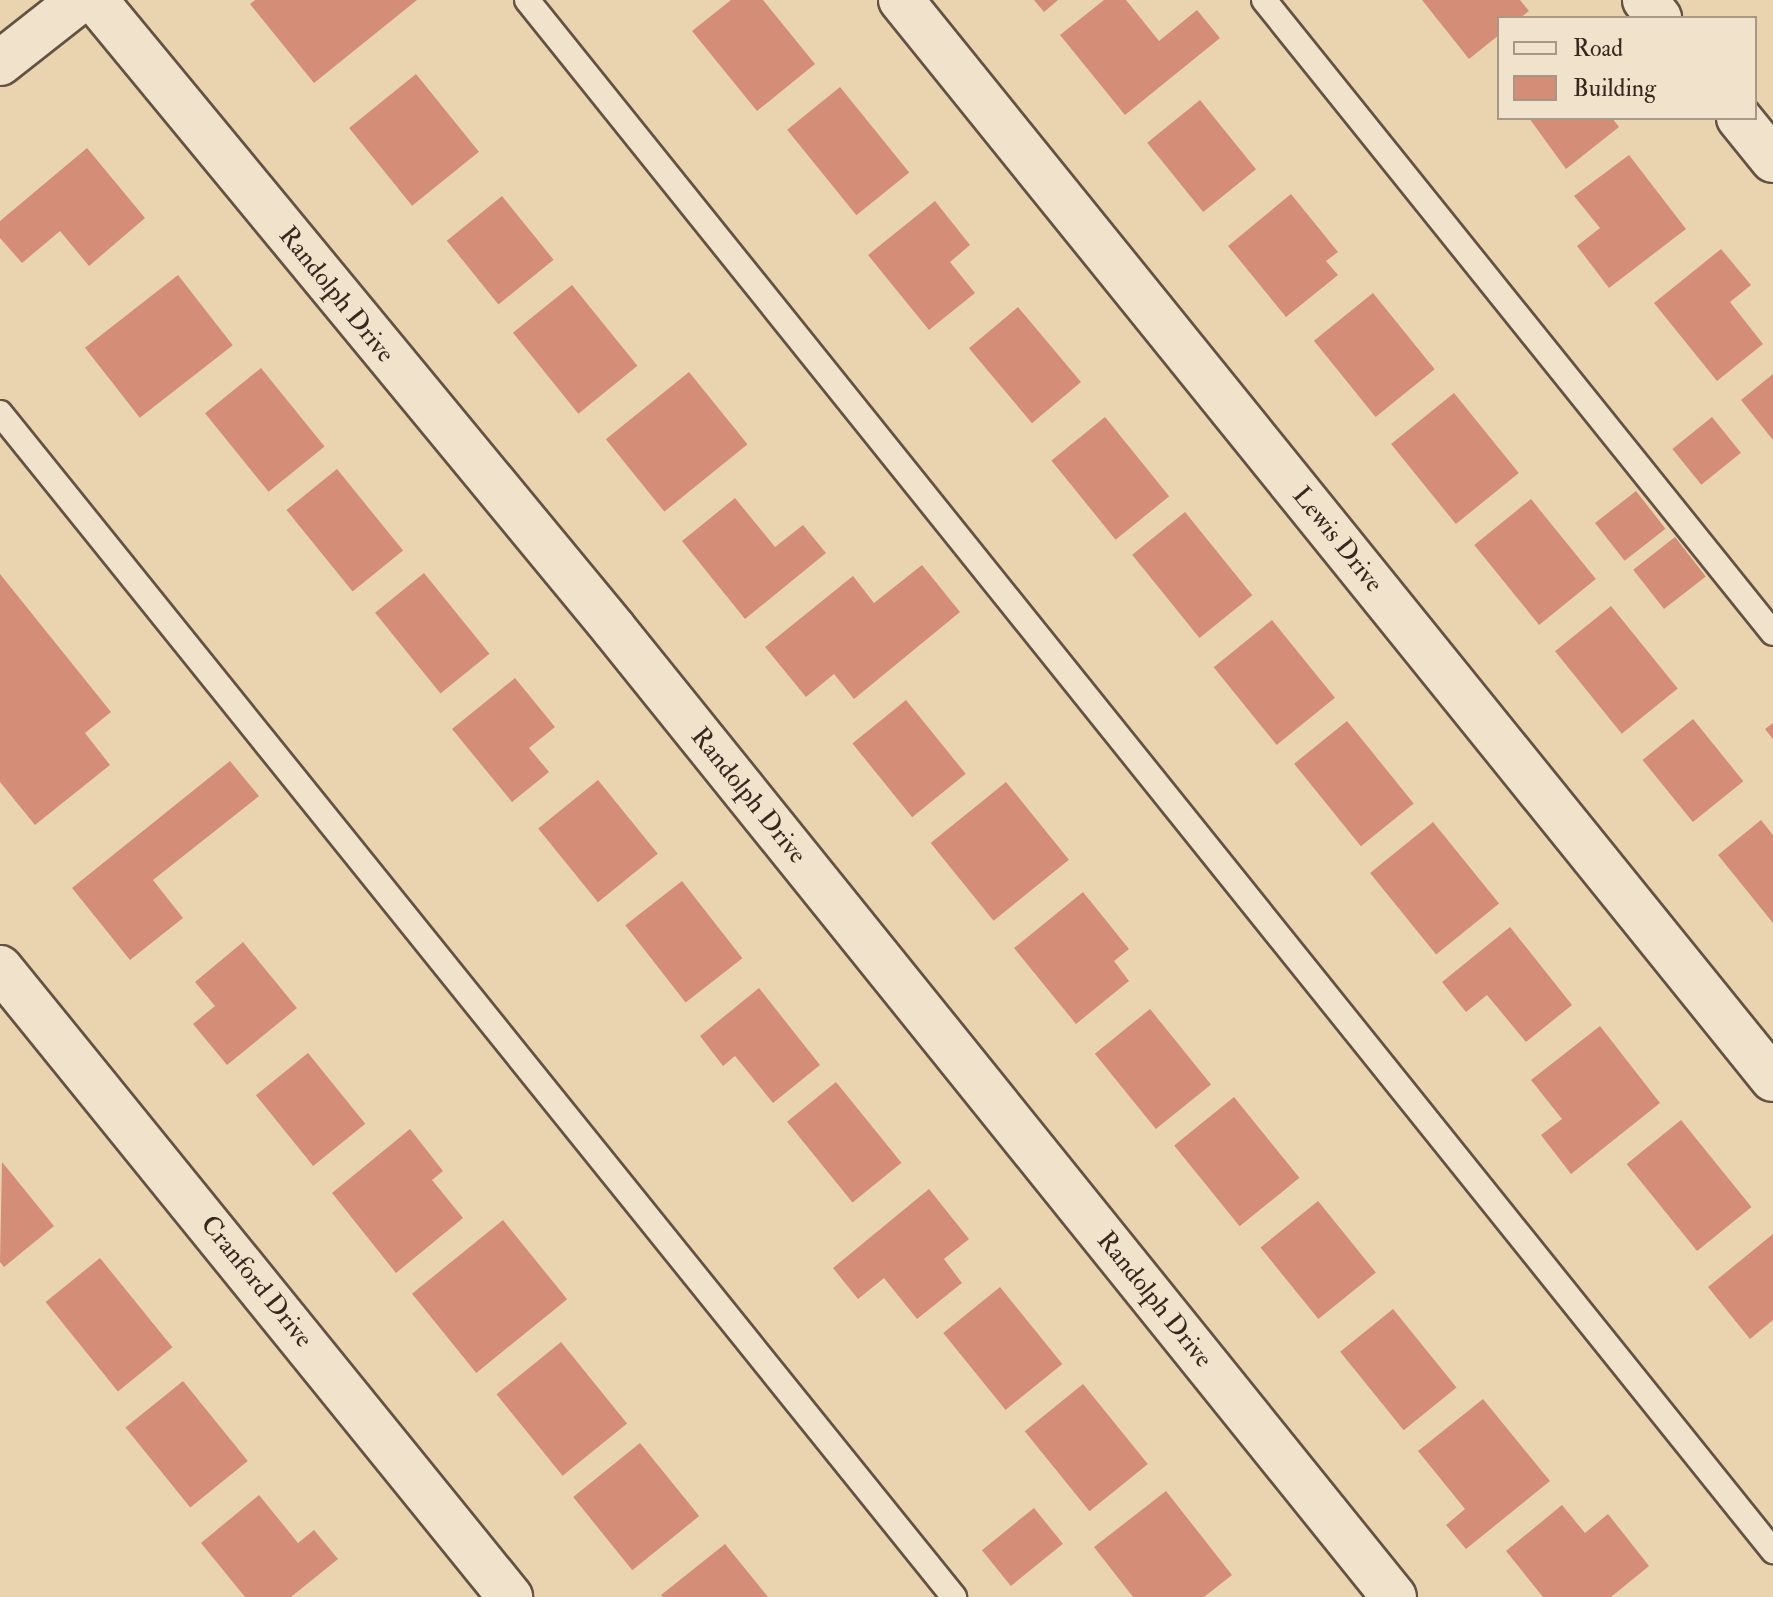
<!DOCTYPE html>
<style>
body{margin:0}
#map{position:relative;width:1773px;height:1597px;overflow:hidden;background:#ead4af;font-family:"IM FELL Double Pica",serif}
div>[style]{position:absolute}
.building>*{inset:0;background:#d48e78;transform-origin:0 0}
.roads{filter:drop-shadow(2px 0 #645243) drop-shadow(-2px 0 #645243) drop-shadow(0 2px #645243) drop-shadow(0 -2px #645243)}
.service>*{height:24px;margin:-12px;padding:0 12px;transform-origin:12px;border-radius:12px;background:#f1e3cb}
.minor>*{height:44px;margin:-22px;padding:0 22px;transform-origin:22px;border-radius:22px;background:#f1e3cb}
.tertiary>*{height:44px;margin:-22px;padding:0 22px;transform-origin:22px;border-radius:22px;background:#f1e3cb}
span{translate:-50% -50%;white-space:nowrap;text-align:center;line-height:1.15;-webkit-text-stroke:6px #f1e3cb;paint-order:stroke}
.street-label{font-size:26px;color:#38271f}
.legend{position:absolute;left:1497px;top:16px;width:260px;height:104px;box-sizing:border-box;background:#f1e3cb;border:2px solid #a79886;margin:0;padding:10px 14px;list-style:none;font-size:24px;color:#38271f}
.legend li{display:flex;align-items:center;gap:16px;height:40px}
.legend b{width:40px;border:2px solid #a79886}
</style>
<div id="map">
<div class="building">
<i style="clip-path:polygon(255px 0,417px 0,314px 83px,250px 4px)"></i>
<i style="clip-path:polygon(731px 0,763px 0,815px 64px,757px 111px,692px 31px)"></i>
<i style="clip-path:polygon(1034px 0,1058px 0,1044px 12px)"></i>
<i style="clip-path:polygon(1104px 0,1126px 0,1159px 41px,1197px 10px,1220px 38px,1125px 115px,1060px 35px)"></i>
<i style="clip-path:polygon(1422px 0,1520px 0,1529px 11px,1520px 18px,1499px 18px,1499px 35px,1469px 59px)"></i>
<i style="left:416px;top:74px;width:100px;height:86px;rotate:51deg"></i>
<i style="left:840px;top:87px;width:110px;height:68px;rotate:51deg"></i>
<i style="left:1200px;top:100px;width:89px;height:68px;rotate:51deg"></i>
<i style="clip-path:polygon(1529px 118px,1612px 118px,1619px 127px,1566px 169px)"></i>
<i style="clip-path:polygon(87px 148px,145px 218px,89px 266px,60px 231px,22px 263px,0 238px,0 221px)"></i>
<i style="clip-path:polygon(1629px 155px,1686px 229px,1609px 288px,1577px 246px,1600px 228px,1574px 196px)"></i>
<i style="clip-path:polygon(1291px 194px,1338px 252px,1326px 261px,1338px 275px,1286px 317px,1228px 246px)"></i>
<i style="left:502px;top:196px;width:82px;height:71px;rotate:51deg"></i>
<i style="clip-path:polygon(935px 201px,970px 245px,950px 262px,975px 293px,929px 330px,868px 255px)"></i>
<i style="clip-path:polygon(1721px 249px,1751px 285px,1730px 302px,1763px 344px,1717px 381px,1654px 303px)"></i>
<i style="left:178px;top:275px;width:89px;height:118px;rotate:52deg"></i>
<i style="left:572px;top:285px;width:104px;height:76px;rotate:51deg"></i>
<i style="left:1373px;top:293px;width:98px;height:76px;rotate:51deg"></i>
<i style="left:1018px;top:307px;width:98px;height:64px;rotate:50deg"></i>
<i style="left:261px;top:368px;width:101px;height:72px;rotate:51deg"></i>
<i style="left:689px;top:372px;width:93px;height:107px;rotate:51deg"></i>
<i style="clip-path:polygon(1773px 374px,1773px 440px,1741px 400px)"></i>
<i style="left:1454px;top:393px;width:103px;height:81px;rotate:51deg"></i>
<i style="left:1105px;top:417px;width:102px;height:69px;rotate:51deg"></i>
<i style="left:1712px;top:417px;width:46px;height:51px;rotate:51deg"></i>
<i style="left:337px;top:469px;width:105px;height:65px;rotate:51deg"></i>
<i style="left:1636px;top:491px;width:48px;height:52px;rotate:52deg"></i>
<i style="clip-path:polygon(735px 498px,775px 547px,803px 525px,826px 553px,745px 619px,682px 541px)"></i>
<i style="left:1531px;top:499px;width:103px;height:73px;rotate:51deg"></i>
<i style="left:1185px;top:512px;width:107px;height:68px;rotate:51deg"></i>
<i style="left:1675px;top:537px;width:50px;height:53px;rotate:52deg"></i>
<i style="clip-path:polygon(922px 565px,960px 612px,854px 699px,834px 674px,806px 697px,765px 647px,853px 576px,874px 603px)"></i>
<i style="left:424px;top:573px;width:104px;height:63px;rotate:51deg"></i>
<i style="clip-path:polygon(0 574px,111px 712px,85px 733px,110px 765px,35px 825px,0 782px)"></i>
<i style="left:1611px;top:606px;width:106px;height:72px;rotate:51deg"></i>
<i style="left:1272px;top:620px;width:100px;height:75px;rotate:51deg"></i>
<i style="clip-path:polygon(515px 678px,555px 727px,529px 748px,549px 772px,512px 802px,452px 729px)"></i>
<i style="left:906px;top:700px;width:95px;height:69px;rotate:51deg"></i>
<i style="left:1693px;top:719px;width:80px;height:65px;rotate:51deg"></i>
<i style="left:1347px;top:721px;width:106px;height:68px;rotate:51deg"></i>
<i style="clip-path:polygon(1773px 723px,1773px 739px,1765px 729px)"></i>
<i style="clip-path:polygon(230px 761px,259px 796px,153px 880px,183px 918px,130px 960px,72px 888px)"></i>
<i style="left:598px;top:780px;width:95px;height:77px;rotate:51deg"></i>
<i style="left:1006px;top:782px;width:100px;height:97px;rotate:51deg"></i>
<i style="clip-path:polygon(1761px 820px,1773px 835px,1773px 923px,1718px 855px)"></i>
<i style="left:1433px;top:822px;width:105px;height:81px;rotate:51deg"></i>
<i style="left:682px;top:881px;width:98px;height:72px;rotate:52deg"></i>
<i style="clip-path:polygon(1083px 892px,1129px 949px,1114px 961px,1129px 981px,1076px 1024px,1014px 948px)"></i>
<i style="clip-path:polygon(1510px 927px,1572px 1005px,1526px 1042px,1487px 995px,1466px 1012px,1442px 982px)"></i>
<i style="clip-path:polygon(243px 942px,297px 1008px,227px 1065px,193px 1024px,215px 1006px,195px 982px)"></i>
<i style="clip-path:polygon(759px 988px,820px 1065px,773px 1103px,735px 1056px,723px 1066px,700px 1036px)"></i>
<i style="left:1150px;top:1009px;width:97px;height:71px;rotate:51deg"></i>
<i style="clip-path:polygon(1600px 1026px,1660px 1103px,1571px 1174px,1541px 1135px,1562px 1119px,1531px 1080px)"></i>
<i style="left:308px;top:1053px;width:91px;height:67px;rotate:51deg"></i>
<i style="left:836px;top:1082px;width:104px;height:63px;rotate:51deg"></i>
<i style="left:1234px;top:1097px;width:104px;height:77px;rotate:51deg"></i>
<i style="left:1681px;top:1120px;width:112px;height:70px;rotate:51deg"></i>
<i style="clip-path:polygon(410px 1129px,443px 1171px,432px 1180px,463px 1218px,396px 1273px,332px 1193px)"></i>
<i style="clip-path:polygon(2px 1162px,54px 1226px,4px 1267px,0 1262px)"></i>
<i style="clip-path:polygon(929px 1189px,969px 1239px,944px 1259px,962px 1283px,917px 1319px,884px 1278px,858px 1299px,833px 1268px)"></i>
<i style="left:1318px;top:1201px;width:92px;height:74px;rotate:51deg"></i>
<i style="left:503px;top:1220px;width:102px;height:117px;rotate:51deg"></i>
<i style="clip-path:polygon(1773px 1234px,1773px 1320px,1750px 1339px,1708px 1287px)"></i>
<i style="left:100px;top:1258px;width:115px;height:70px;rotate:51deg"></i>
<i style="left:1000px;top:1287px;width:99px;height:73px;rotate:51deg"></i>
<i style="left:1393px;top:1309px;width:101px;height:68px;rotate:51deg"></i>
<i style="left:561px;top:1342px;width:105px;height:83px;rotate:51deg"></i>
<i style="left:183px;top:1381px;width:103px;height:74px;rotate:51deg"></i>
<i style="left:1083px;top:1384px;width:103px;height:75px;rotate:51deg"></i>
<i style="clip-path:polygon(1483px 1399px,1550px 1481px,1466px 1549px,1446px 1525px,1465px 1509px,1418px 1451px)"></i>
<i style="left:640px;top:1443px;width:94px;height:86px;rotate:51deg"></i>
<i style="clip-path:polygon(1166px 1491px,1232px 1575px,1204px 1597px,1133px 1597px,1094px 1547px)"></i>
<i style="clip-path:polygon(259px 1495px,298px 1543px,314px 1530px,338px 1559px,291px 1597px,245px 1597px,201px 1543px)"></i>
<i style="clip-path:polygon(1562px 1505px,1585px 1533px,1608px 1514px,1649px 1566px,1611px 1597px,1543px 1597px,1506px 1551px)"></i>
<i style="left:1034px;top:1508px;width:46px;height:67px;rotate:51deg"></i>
<i style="clip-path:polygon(725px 1544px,768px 1597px,663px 1597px,661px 1595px)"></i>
</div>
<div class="roads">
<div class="service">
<i style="left:527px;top:0;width:1990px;rotate:51.22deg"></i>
<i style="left:1264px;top:0;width:812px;rotate:51.2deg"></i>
<i style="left:0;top:413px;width:1521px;rotate:51.14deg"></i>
</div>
<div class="minor">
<i style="left:95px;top:0;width:815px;rotate:50.47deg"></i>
<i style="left:614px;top:629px;width:1243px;rotate:51.14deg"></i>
<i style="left:901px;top:0;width:1387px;rotate:51.06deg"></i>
<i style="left:1645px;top:0;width:23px;rotate:52deg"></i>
<i style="left:1739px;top:118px;width:54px;rotate:51deg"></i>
<i style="left:0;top:968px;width:810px;rotate:50.96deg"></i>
</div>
<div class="tertiary">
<i style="left:0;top:63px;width:102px;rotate:-38.2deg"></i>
</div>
</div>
<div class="street-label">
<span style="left:336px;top:295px;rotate:51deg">Randolph Drive</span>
<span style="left:1337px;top:540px;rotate:51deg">Lewis Drive</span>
<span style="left:748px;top:796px;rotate:51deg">Randolph Drive</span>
<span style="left:256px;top:1282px;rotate:51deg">Cranford Drive</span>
<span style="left:1154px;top:1300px;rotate:51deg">Randolph Drive</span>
</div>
<ul class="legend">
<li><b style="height:10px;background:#f1e3cb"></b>Road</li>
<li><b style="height:22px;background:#d48e78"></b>Building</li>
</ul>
</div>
